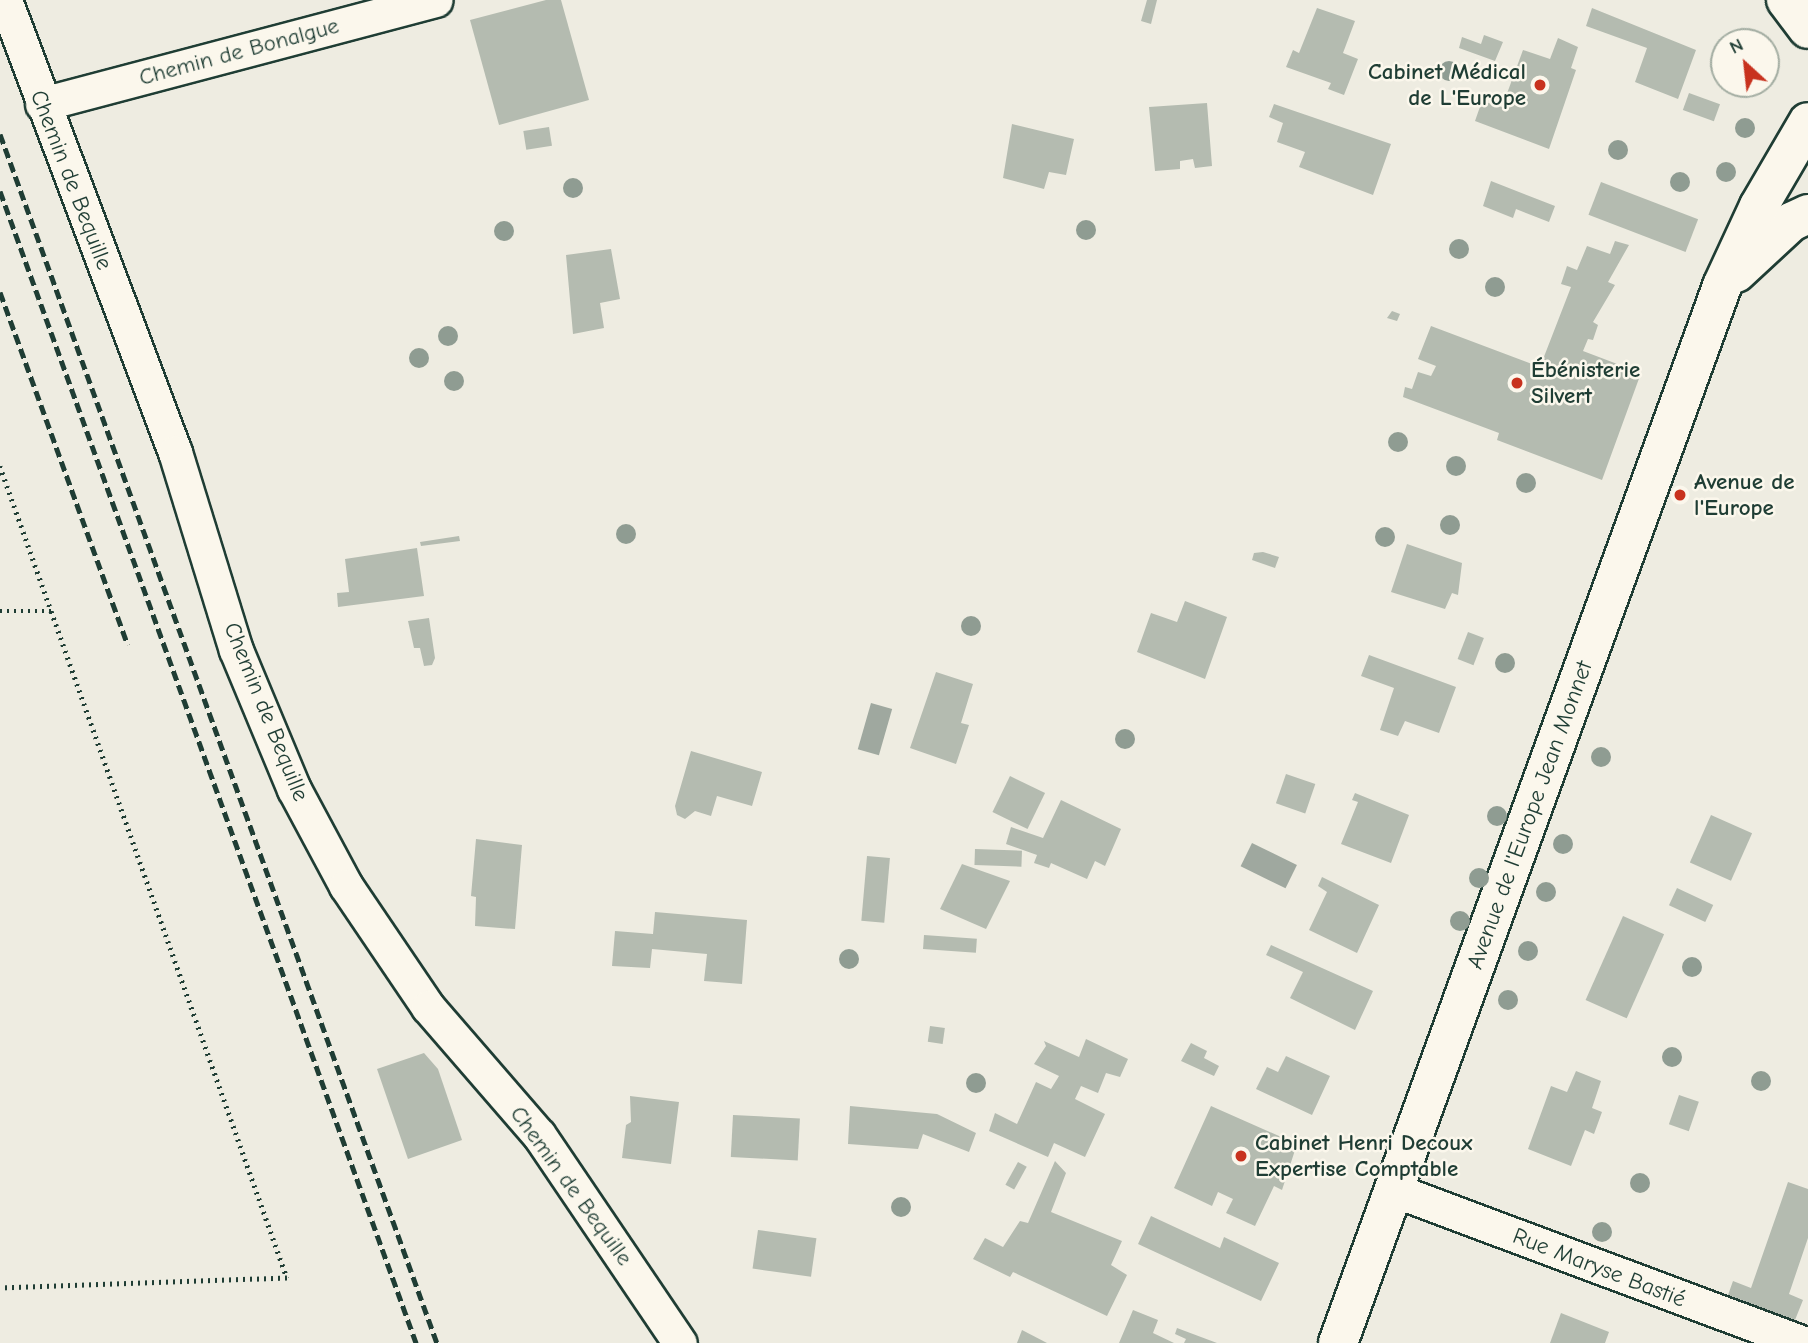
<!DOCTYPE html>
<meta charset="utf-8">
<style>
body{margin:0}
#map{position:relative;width:1808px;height:1343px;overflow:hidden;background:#eeece1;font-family:"Comic Neue",sans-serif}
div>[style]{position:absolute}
.water>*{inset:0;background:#9fa89f;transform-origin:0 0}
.building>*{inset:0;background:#b4bbb0;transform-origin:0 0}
.path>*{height:4.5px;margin-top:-2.25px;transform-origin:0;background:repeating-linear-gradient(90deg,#1f3d34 0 2px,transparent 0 7px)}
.roads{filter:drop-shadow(2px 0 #1f3d34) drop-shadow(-2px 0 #1f3d34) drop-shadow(0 2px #1f3d34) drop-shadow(0 -2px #1f3d34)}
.minor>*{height:33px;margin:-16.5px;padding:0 16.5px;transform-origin:16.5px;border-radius:16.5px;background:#fbf7ec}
.secondary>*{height:38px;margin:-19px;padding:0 19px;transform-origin:19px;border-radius:19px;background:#fbf7ec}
.primary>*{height:38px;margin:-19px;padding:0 19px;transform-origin:19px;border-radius:19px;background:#fbf7ec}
.rail>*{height:5px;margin-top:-2.5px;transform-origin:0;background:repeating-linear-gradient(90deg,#1f3d34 0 10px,transparent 0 15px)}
.trees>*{width:20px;height:20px;margin:-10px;border-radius:50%;background:#8f9c92}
.dots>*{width:19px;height:19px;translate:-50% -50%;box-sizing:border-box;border:4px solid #fbf7ec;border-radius:50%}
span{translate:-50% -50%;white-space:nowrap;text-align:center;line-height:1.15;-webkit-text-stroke:5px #fbf7ec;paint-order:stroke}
.street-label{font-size:23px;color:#1f3d34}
.poi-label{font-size:23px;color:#1f3d34;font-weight:700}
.right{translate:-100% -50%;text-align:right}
.left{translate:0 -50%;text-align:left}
.north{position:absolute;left:1710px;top:28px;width:70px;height:70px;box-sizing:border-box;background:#fbf7ec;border:2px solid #a3ada2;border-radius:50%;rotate:333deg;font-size:19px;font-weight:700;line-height:28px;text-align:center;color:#1f3d34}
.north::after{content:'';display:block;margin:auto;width:24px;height:32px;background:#c8321e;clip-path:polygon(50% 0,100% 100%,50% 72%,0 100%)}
</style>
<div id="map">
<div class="water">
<i style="left:871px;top:703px;width:22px;height:48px;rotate:16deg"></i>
<i style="left:1252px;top:843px;width:50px;height:26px;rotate:26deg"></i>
</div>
<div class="building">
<i style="clip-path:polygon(546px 0,561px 0,589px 100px,499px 125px,470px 20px)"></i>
<i style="clip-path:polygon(1147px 0,1157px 0,1151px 24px,1141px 21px)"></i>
<i style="clip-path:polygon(1317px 8px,1355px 21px,1343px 53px,1358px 59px,1344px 95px,1328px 89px,1331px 83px,1286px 67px,1293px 50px,1299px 53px)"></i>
<i style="clip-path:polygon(1592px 8px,1696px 50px,1678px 99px,1635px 82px,1647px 48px,1586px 26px)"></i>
<i style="clip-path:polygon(1484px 35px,1503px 42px,1495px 61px,1459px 48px,1462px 37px,1481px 44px)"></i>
<i style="clip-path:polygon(1558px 38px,1578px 47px,1571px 68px,1576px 70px,1549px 149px,1475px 121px,1482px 101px,1502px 107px,1523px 50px,1550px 59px)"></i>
<i style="left:1689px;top:93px;width:33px;height:18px;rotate:20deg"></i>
<i style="clip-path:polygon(1207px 103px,1212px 166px,1195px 168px,1193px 159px,1180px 161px,1180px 169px,1155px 171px,1149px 107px)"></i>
<i style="clip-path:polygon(1274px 104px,1391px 144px,1373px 195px,1299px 167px,1305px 152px,1277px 142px,1283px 123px,1269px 117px)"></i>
<i style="clip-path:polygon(1012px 124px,1074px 139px,1066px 175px,1049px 172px,1044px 189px,1003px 178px)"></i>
<i style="left:549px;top:127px;width:19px;height:26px;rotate:81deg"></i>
<i style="clip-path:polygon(1491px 181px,1555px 206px,1549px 222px,1516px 209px,1513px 218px,1483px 206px)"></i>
<i style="left:1601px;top:182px;width:104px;height:35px;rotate:21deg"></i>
<i style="clip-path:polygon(1615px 241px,1629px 245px,1608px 282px,1615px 285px,1593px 322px,1598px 325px,1593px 340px,1588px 339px,1583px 351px,1641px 373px,1602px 480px,1497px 440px,1499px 433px,1403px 397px,1405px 387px,1412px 389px,1418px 372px,1431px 376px,1436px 366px,1418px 359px,1431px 326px,1540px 367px,1571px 287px,1561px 284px,1567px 266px,1577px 270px,1587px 246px,1610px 254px)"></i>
<i style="clip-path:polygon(611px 249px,620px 299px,600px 303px,604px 328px,573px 334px,566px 255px)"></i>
<i style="clip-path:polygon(1392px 311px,1400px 314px,1397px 321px,1387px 318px)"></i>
<i style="clip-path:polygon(459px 536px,460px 541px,421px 546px,420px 542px)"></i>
<i style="clip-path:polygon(1407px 544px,1462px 563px,1458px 595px,1452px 593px,1445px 609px,1391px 592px)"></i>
<i style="clip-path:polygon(417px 548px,424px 596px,338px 607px,337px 593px,349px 592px,345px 559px)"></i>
<i style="clip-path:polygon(1263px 552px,1279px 557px,1275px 568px,1252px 560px,1254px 553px)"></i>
<i style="clip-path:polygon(1185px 601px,1227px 617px,1205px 679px,1137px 652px,1151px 613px,1177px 622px)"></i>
<i style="clip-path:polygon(429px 618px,435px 658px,432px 665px,424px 666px,420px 648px,414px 648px,408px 621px)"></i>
<i style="left:1468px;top:632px;width:17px;height:29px;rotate:21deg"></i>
<i style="clip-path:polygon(1369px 655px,1456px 687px,1439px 733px,1405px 721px,1398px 736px,1380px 730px,1394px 688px,1361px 676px)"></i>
<i style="clip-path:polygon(936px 672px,973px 684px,961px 723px,969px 725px,956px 764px,910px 748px)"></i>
<i style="clip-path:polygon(691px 751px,762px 772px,752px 806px,717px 796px,711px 816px,695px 811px,685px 819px,677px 815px,675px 806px)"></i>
<i style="left:1286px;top:774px;width:31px;height:31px;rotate:19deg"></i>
<i style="left:1010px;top:776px;width:39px;height:40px;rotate:26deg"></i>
<i style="clip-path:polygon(1355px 793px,1409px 815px,1391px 863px,1341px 844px,1358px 802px,1352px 800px)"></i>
<i style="clip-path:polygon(1061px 800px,1121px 829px,1105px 866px,1095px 861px,1087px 879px,1051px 863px,1049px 868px,1034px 863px,1037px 855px,1006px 844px,1011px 827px,1043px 838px)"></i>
<i style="left:1711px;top:815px;width:45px;height:52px;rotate:24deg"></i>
<i style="clip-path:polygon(476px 839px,522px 845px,515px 929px,475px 926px,476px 897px,471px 896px)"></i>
<i style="left:975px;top:849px;width:47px;height:16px;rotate:2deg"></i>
<i style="left:867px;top:856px;width:23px;height:65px;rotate:5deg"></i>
<i style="clip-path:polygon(962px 864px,1010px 881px,986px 929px,940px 909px)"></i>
<i style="clip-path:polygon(1322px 877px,1379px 905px,1357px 953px,1309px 930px,1327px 892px,1318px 886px)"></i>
<i style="left:1677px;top:888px;width:40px;height:19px;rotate:25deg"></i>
<i style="clip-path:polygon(655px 912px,747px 920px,742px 984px,704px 981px,707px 954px,652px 949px,650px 968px,612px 966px,615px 931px,653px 934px)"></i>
<i style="left:1623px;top:916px;width:45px;height:92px;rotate:24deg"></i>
<i style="left:924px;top:935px;width:53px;height:14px;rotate:4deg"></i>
<i style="clip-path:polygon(1271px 945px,1373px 991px,1355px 1030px,1290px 998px,1303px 972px,1266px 955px)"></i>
<i style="left:930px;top:1026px;width:15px;height:16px;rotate:8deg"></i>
<i style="clip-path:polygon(1086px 1039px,1128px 1059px,1120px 1077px,1106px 1073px,1098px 1093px,1081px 1086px,1075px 1099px,1105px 1114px,1085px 1157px,1054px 1143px,1048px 1157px,989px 1131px,995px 1113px,1017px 1124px,1036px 1082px,1051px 1089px,1059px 1076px,1034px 1064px,1046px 1046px,1044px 1041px,1079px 1057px)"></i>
<i style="clip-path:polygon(1191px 1043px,1207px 1051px,1204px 1058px,1219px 1066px,1214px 1076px,1181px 1061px)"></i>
<i style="clip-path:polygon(424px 1053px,438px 1069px,462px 1140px,408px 1159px,377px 1069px)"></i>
<i style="clip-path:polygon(1286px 1056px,1330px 1076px,1312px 1115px,1256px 1089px,1267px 1067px,1278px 1072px)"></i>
<i style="clip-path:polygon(1576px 1071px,1601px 1081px,1592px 1108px,1602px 1112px,1594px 1134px,1585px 1130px,1571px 1166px,1528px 1149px,1551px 1086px,1567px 1092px)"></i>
<i style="left:1679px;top:1095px;width:21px;height:31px;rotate:19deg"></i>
<i style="clip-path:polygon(630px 1096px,679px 1102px,671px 1164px,622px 1158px,626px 1125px,631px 1122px)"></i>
<i style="clip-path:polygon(850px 1106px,937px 1114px,976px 1133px,969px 1152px,923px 1134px,918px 1149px,848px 1144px)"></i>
<i style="clip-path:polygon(1211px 1106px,1297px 1144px,1282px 1190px,1274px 1186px,1255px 1226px,1226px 1213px,1233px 1199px,1218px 1192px,1212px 1206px,1174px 1188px)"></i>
<i style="left:733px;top:1115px;width:67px;height:42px;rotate:3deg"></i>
<i style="clip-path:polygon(1055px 1161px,1066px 1173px,1051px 1212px,1122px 1241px,1111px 1265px,1127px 1275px,1107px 1316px,1013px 1272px,1010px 1277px,973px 1259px,985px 1238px,1003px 1247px,1020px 1221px,1028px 1223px)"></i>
<i style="left:1018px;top:1162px;width:10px;height:26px;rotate:29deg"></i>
<i style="clip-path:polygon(1788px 1182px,1808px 1189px,1808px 1238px,1789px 1294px,1803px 1300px,1795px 1320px,1728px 1295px,1733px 1281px,1751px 1288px)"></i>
<i style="clip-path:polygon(1151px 1216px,1220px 1248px,1224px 1237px,1279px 1263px,1261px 1301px,1138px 1244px)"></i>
<i style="left:758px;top:1230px;width:59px;height:39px;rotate:8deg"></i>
<i style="clip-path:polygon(1133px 1310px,1158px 1320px,1153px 1333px,1174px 1343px,1119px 1343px)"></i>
<i style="clip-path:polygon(1561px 1313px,1609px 1332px,1605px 1343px,1550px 1343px)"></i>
<i style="clip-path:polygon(1177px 1328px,1217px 1343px,1184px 1343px,1186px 1339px,1175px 1334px)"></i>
<i style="clip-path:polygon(1022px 1330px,1047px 1343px,1017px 1343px)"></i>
</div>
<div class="path">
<i style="left:0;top:466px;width:861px;rotate:70.53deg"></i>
<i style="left:287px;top:1278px;width:287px;rotate:178deg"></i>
<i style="left:0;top:611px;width:53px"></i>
</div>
<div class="roads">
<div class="minor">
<i style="left:5px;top:0;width:483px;rotate:69.4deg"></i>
<i style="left:175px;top:452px;width:207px;rotate:72.9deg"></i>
<i style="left:236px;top:650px;width:151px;rotate:67.4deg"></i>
<i style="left:294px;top:789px;width:110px;rotate:61.8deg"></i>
<i style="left:346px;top:886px;width:146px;rotate:55.9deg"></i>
<i style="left:428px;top:1007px;width:169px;rotate:49.1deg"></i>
<i style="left:539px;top:1135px;width:251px;rotate:55.9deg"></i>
<i style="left:42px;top:104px;width:407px;rotate:-14.8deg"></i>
<i style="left:1394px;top:1190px;width:438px;rotate:20.5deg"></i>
</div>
<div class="secondary">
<i style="left:1736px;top:273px;width:75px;rotate:-42.8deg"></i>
<i style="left:1791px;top:222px;width:19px;rotate:-25deg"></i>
<i style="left:1338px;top:1343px;width:1125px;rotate:-70.03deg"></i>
<i style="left:1722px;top:286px;width:88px;rotate:-65.2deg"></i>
<i style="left:1759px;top:206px;width:97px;rotate:-59.7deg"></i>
</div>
<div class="primary">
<i style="left:1786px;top:0;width:36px;rotate:53deg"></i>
</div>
</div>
<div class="rail">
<i style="left:0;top:134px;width:1286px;rotate:70.13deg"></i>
<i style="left:0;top:191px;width:1225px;rotate:70.14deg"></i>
<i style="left:0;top:292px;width:375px;rotate:70.1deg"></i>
</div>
<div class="trees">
<i style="left:1449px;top:71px"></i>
<i style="left:1745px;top:128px"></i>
<i style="left:1618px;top:150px"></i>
<i style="left:1726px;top:172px"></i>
<i style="left:1680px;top:182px"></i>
<i style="left:573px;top:188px"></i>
<i style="left:1086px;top:230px"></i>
<i style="left:504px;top:231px"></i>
<i style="left:1459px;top:249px"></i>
<i style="left:1495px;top:287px"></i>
<i style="left:448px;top:336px"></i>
<i style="left:419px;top:358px"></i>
<i style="left:454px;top:381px"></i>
<i style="left:1398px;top:442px"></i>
<i style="left:1456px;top:466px"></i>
<i style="left:1526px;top:483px"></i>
<i style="left:1450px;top:525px"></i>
<i style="left:626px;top:534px"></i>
<i style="left:1385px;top:537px"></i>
<i style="left:971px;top:626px"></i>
<i style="left:1505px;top:663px"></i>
<i style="left:1125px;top:739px"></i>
<i style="left:1601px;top:757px"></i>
<i style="left:1497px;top:816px"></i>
<i style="left:1563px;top:844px"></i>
<i style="left:1479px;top:878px"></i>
<i style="left:1546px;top:892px"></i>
<i style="left:1460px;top:921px"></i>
<i style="left:1528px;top:951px"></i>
<i style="left:849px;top:959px"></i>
<i style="left:1692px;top:967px"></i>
<i style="left:1508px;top:1000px"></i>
<i style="left:1672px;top:1057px"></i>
<i style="left:1761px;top:1081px"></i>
<i style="left:976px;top:1083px"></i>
<i style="left:1640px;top:1183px"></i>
<i style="left:901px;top:1207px"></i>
<i style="left:1602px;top:1232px"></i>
</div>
<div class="dots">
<i style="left:1540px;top:85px;background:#c8321e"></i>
<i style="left:1517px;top:383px;background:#c8321e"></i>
<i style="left:1680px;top:495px;background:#c8321e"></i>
<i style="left:1241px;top:1156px;background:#c8321e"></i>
</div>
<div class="street-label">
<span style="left:239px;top:52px;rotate:-15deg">Chemin de Bonalgue</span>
<span style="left:71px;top:180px;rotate:69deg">Chemin de Bequille</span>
<span style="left:266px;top:712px;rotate:68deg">Chemin de Bequille</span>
<span style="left:1530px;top:815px;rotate:-70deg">Avenue de l'Europe Jean Monnet</span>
<span style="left:571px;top:1186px;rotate:54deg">Chemin de Bequille</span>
<span style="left:1599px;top:1268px;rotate:21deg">Rue Maryse Bastié</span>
</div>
<div class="poi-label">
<span class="right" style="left:1526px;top:85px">Cabinet Médical<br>de L'Europe</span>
<span class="left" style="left:1531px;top:383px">Ébénisterie<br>Silvert</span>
<span class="left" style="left:1694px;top:495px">Avenue de<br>l'Europe</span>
<span class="left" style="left:1255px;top:1156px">Cabinet Henri Decoux<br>Expertise Comptable</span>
</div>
<div class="north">N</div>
</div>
